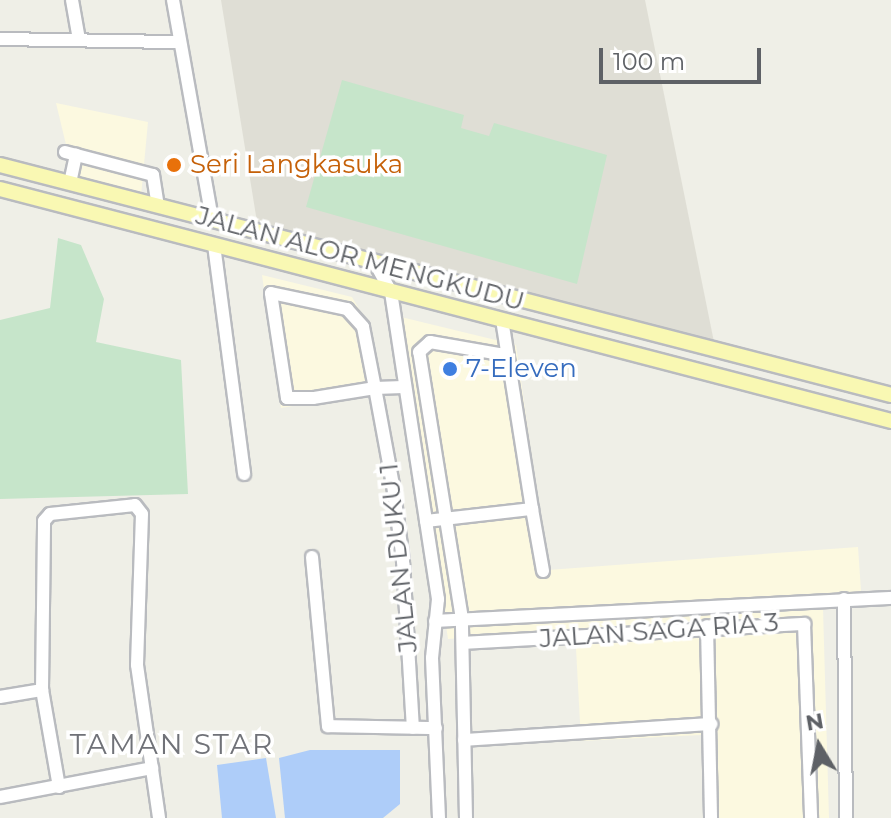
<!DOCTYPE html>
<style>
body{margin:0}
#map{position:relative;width:891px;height:818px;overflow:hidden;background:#efefe7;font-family:Montserrat,sans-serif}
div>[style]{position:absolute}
.commercial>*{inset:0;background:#fcf9e0}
.education>*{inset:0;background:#dfded5}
.green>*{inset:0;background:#c6e5ca}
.water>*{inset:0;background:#aecdf9}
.roads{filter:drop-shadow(2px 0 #b9bbbf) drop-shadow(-2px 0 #b9bbbf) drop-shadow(0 2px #b9bbbf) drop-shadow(0 -2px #b9bbbf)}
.minor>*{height:12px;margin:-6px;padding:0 6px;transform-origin:6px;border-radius:6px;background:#fff}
.major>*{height:14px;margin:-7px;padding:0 7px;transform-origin:7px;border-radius:7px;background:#f9f8b3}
.dots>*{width:22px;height:22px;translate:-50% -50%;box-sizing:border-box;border:4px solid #fff;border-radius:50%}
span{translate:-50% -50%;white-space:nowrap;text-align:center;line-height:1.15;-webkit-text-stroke:7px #fff;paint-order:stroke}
.food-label{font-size:26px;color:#c56008}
.left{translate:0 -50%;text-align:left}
.street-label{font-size:26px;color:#5e6166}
.shop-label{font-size:26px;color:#366cbe}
.neighbourhood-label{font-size:28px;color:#707278;letter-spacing:2px}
.north{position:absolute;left:779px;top:706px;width:80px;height:80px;-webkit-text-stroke:6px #fff;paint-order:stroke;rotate:350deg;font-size:22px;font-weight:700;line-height:32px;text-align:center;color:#5e6166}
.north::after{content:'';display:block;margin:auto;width:28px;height:36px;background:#5e6166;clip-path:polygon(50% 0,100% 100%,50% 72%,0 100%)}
.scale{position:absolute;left:599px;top:48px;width:162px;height:36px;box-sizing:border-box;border:4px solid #5e6166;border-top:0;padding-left:10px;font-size:24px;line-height:28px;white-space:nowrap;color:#5e6166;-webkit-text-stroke:6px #fff;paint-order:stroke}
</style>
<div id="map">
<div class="commercial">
<i style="clip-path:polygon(56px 103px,148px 122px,141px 196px,74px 178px)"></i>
<i style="clip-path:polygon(262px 275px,352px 297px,369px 326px,382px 391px,281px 408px)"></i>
<i style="clip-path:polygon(401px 317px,516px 345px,548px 570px,858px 547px,862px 605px,823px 608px,829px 818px,705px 818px,701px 735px,581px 741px,575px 630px,448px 639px)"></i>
</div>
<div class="education">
<i style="clip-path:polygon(221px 0,645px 0,715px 347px,257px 222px)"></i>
</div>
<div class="green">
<i style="clip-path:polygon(342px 80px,464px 115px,461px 128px,489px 136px,494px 123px,607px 155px,577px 284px,306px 207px)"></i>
<i style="clip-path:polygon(58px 238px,81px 245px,104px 299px,96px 342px,181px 360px,188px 494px,0 499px,0 320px,50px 308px)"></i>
</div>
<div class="water">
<i style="clip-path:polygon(310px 750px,400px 750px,400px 804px,383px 818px,285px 818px,279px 758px)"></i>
<i style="clip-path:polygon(266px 758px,276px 818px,222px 818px,217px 765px)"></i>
</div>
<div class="roads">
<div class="minor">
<i style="left:72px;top:0;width:40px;rotate:80deg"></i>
<i style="left:173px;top:0;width:223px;rotate:79.9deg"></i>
<i style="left:0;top:39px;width:180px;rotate:1deg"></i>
<i style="left:65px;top:152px;width:91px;rotate:14.6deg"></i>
<i style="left:153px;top:175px;width:31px;rotate:81deg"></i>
<i style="left:70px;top:183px;width:29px;rotate:-78deg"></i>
<i style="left:214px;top:245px;width:231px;rotate:82.5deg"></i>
<i style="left:375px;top:263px;width:33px;rotate:61deg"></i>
<i style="left:391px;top:292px;width:311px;rotate:81.3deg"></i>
<i style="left:438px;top:599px;width:59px;rotate:95.8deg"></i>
<i style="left:432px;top:658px;width:160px;rotate:87.5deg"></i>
<i style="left:403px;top:387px;width:28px;rotate:178deg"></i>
<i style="left:375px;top:388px;width:63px;rotate:170.8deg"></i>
<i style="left:313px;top:398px;width:26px;rotate:180deg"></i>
<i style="left:287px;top:398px;width:106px;rotate:-98.7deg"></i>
<i style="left:271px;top:293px;width:78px;rotate:11.9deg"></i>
<i style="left:347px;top:309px;width:24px;rotate:48deg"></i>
<i style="left:363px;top:327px;width:62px;rotate:78.9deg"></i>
<i style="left:375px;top:388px;width:99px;rotate:79.5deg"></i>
<i style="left:393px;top:485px;width:77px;rotate:82.5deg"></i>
<i style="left:403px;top:561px;width:167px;rotate:86.6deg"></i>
<i style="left:532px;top:509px;width:63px;rotate:79.9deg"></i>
<i style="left:426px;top:521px;width:107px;rotate:-6.5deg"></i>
<i style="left:532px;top:509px;width:191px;rotate:-99deg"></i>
<i style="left:312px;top:557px;width:170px;rotate:84.6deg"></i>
<i style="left:328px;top:726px;width:108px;rotate:1.1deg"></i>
<i style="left:844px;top:599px;width:219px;rotate:89.5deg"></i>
<i style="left:435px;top:621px;width:457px;rotate:-2.9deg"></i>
<i style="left:707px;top:626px;width:192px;rotate:88.8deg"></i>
<i style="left:463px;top:643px;width:342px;rotate:-3.2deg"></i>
<i style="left:804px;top:624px;width:194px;rotate:87.9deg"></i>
<i style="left:0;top:697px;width:43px;rotate:-9.5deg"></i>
<i style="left:464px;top:740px;width:248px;rotate:-3.7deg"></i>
<i style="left:59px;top:787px;width:98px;rotate:-99.9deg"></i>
<i style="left:42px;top:690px;width:169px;rotate:-89.3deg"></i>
<i style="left:44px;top:521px;width:9px;rotate:-49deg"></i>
<i style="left:50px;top:514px;width:85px;rotate:-6deg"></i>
<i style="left:135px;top:505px;width:11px;rotate:52deg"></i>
<i style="left:142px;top:514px;width:151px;rotate:91.9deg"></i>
<i style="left:137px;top:665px;width:155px;rotate:81.8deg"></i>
<i style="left:0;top:797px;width:155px;rotate:-10.8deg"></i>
<i style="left:466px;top:818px;width:199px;rotate:-91.2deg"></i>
<i style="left:462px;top:619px;width:270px;rotate:-99.1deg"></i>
<i style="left:419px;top:352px;width:15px;rotate:-42deg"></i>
<i style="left:430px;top:342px;width:76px;rotate:9.8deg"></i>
</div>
<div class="major">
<i style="left:0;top:165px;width:920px;rotate:14.47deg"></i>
<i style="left:0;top:189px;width:921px;rotate:14.59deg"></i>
</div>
</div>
<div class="dots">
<i style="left:174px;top:165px;background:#e8710a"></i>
<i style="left:450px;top:369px;background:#3f7fe0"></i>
</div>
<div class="food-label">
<span class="left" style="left:190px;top:165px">Seri Langkasuka</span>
</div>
<div class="street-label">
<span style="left:360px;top:259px;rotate:15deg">JALAN ALOR MENGKUDU</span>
<span style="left:399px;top:558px;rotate:-96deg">JALAN DUKU 1</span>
<span style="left:659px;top:631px;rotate:-4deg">JALAN SAGA RIA 3</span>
</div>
<div class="shop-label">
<span class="left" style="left:466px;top:369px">7-Eleven</span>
</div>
<div class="neighbourhood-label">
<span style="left:172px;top:744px">TAMAN STAR</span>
</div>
<div class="north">N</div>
<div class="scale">100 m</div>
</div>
